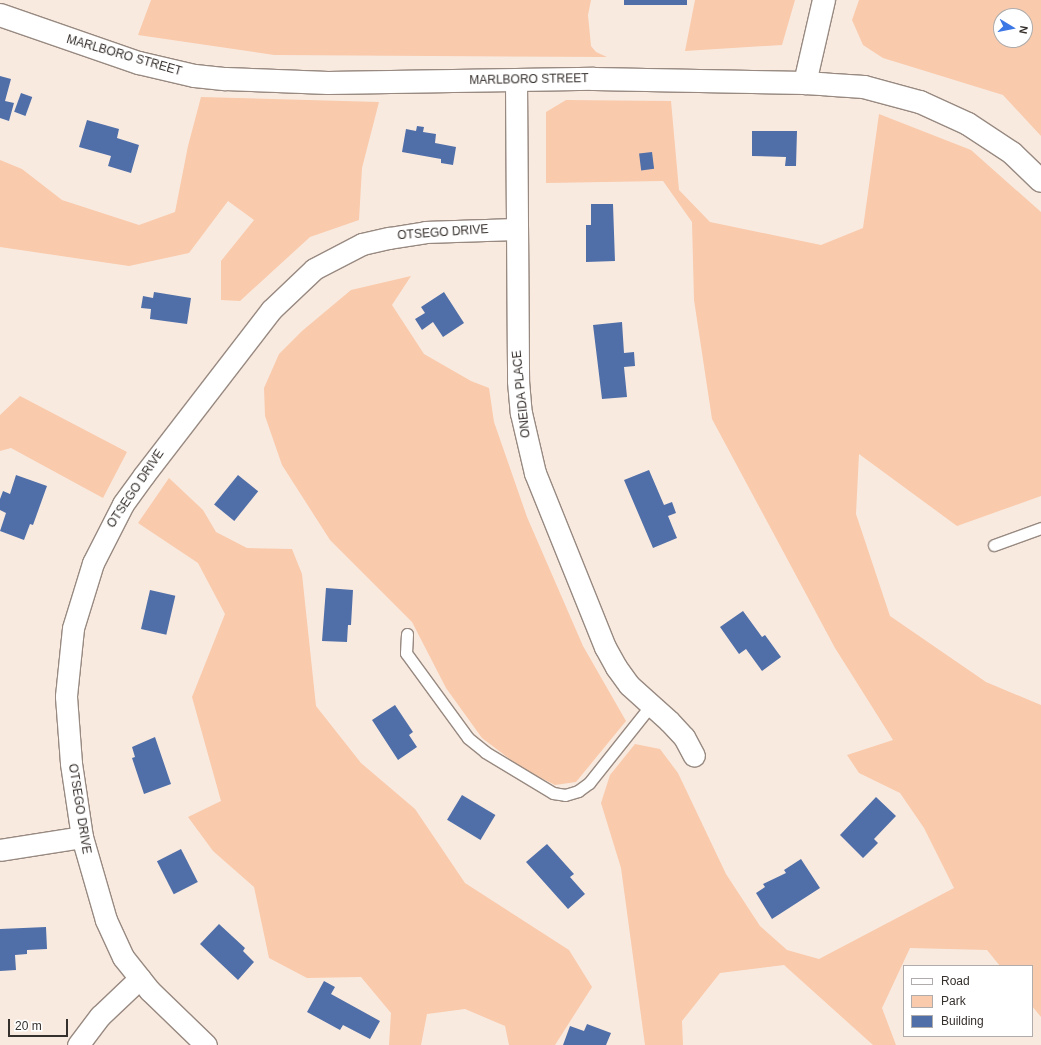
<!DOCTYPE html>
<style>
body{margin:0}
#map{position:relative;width:1041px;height:1045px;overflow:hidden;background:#f9eae0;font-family:Helvetica,sans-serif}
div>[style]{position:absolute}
.green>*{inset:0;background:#f9caab}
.building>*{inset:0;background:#506fa8;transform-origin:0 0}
.roads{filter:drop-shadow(1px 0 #988a81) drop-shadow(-1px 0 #988a81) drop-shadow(0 1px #988a81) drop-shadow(0 -1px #988a81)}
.lane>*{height:11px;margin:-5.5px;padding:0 5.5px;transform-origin:5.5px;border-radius:5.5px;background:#fff}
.street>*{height:21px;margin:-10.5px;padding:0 10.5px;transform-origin:10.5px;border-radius:10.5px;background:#fff}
.secondary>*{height:22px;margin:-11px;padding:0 11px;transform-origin:11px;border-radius:11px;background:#fff}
span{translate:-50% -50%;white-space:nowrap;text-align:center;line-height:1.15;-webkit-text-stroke:4px #fff;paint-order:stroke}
.street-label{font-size:12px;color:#36302d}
.legend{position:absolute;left:903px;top:965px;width:130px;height:72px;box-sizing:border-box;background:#fff;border:1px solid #afacab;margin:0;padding:5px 7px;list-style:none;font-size:12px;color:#36302d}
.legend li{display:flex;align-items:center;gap:8px;height:20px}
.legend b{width:20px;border:1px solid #afacab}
.north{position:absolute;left:993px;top:8px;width:40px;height:40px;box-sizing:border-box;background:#fff;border:1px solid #afacab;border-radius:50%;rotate:100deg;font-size:11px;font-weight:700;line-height:16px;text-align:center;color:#36302d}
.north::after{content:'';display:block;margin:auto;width:14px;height:18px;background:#3c77e6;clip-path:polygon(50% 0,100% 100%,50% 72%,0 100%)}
.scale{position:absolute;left:8px;top:1019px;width:60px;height:18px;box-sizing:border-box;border:2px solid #36302d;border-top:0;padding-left:5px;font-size:12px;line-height:14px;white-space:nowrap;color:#36302d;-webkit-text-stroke:3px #fff;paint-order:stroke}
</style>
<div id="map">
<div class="green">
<i style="clip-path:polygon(151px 0,591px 0,588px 15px,591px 46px,596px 52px,607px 57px,274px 55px,138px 35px)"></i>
<i style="clip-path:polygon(695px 0,795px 0,782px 45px,685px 51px)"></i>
<i style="clip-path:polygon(evenodd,859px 0,1041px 0,1041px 136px,1003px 95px,883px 58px,863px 45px,852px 20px,859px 0,1001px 16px,1025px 16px,1025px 40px,1001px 40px,1001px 16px)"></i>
<i style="clip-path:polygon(201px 97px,379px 102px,362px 168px,359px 220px,310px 237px,240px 301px,221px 300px,221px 261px,254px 220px,228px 201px,189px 253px,129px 266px,0 247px,0 160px,22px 169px,62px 200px,139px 225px,175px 212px,188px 146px)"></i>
<i style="clip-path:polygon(566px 100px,671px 101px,679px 190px,710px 222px,821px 245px,863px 228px,879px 114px,971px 150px,1041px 212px,1041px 496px,957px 526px,859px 454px,856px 514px,890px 616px,986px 682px,1041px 705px,1041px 1017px,1032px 1006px,1032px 966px,1000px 966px,987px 950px,910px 948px,882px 1008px,896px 1045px,873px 1045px,784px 965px,720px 973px,682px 1021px,683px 1045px,645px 1045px,621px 868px,601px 803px,610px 775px,635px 744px,660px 749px,678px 773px,726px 874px,760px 926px,787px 950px,819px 959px,954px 888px,924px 828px,900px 793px,859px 773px,847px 755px,893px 740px,835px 648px,712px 419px,694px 300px,692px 222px,663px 181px,546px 183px,546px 112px)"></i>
<i style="clip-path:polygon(411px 276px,392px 305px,424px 354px,471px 381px,489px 388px,494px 422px,527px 517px,583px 646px,626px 721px,576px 782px,555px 785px,523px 769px,482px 738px,446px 688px,412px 622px,330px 540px,282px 465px,265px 416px,264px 388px,279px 354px,302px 331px,351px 290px)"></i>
<i style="clip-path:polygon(20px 396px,127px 452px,103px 498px,11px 448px,0 451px,0 415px)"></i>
<i style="clip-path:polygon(169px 478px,203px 510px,216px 532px,247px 548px,292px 549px,302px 574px,316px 706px,361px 763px,415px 809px,465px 883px,569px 950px,592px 987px,555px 1045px,509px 1045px,505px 1026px,465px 1009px,427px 1014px,421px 1045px,389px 1045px,391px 1013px,361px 977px,307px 978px,269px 958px,254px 887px,213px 851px,188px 817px,221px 801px,192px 697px,225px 614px,198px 563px,138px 523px)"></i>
</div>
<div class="building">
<i style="left:624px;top:0;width:63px;height:5px"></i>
<i style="clip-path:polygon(0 76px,11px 79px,5px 101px,14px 103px,9px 121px,0 118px)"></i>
<i style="left:21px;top:93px;width:12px;height:20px;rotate:20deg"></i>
<i style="clip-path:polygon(87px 120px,119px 129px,117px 138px,139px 145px,131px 173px,108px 166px,111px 156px,79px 147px)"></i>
<i style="clip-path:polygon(417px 126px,424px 127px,423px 132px,436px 134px,435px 143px,456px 147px,453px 165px,441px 163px,441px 159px,402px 152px,406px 129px,416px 131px)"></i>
<i style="clip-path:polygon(752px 131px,797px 131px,796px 166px,785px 166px,786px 157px,752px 156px)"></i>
<i style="left:652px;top:152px;width:17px;height:13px;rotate:83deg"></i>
<i style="clip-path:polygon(591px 204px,613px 204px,615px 261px,586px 262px,586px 225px,591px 225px)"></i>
<i style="clip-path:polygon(154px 292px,191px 298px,187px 324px,150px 319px,151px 309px,141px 308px,143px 296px,153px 298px)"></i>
<i style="clip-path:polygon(444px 292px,464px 323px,443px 337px,433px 322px,422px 330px,415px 319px,425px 313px,421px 307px)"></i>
<i style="clip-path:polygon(622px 322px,624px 353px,634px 352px,635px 366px,624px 367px,627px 397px,602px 399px,593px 325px)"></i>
<i style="clip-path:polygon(649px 470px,664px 505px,672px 502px,676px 513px,668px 516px,677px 538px,653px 548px,624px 480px)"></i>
<i style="clip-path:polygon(16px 475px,47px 486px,33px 525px,30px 524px,24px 540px,0 531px,6px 513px,0 510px,0 499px,3px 491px,10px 494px)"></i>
<i style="left:238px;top:475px;width:26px;height:38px;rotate:39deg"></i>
<i style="clip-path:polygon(326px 588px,353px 590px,351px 625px,348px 625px,347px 642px,322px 641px)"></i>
<i style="left:150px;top:590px;width:26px;height:40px;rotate:13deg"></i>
<i style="clip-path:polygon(743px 611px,762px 637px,765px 635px,781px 657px,762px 671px,746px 649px,739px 654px,720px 627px)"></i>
<i style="clip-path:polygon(395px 705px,413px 732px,409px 735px,417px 747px,398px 760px,372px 720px)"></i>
<i style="clip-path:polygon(155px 737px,171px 784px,144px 794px,132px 758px,135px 757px,132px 747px)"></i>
<i style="left:462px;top:795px;width:39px;height:29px;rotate:31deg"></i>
<i style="clip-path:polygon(876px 797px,896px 816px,874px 839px,878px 843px,863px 858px,840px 835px)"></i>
<i style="clip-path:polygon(547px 844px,574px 874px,570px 877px,585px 894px,568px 909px,526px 862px)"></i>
<i style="left:181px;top:849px;width:37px;height:27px;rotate:63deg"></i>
<i style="clip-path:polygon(801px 859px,820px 888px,772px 919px,756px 893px,765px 887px,763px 884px,786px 873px,784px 870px)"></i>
<i style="clip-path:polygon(219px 924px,245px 948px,243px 951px,254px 962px,238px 980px,200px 944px)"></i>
<i style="clip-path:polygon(46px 927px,47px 949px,27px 950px,27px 954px,15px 955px,16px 970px,0 971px,0 929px)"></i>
<i style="clip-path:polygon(324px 981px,335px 987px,331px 994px,380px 1021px,370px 1039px,343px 1025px,340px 1030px,307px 1012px)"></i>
<i style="clip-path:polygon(587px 1024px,611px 1033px,606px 1045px,563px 1045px,570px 1026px,584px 1031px)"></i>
</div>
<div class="roads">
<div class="lane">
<i style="left:994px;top:545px;width:50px;rotate:-19.9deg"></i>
<i style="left:407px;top:634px;width:19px;rotate:93deg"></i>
<i style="left:406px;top:653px;width:105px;rotate:53.9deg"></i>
<i style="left:468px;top:738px;width:22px;rotate:39deg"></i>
<i style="left:485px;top:752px;width:79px;rotate:31.1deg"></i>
<i style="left:553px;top:793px;width:12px;rotate:9deg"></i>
<i style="left:565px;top:795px;width:14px;rotate:-17deg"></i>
<i style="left:578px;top:791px;width:14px;rotate:-36deg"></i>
<i style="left:589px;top:783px;width:100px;rotate:-51.5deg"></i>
</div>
<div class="street">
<i style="left:516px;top:80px;width:301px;rotate:89.6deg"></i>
<i style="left:518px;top:381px;width:32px;rotate:85deg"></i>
<i style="left:521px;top:413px;width:62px;rotate:76.9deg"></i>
<i style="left:535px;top:473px;width:188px;rotate:68.1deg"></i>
<i style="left:605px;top:647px;width:23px;rotate:61deg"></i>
<i style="left:616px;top:667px;width:22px;rotate:54deg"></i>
<i style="left:629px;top:685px;width:54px;rotate:42deg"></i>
<i style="left:669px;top:721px;width:22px;rotate:47deg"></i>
<i style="left:684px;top:737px;width:21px;rotate:62deg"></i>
<i style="left:0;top:850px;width:83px;rotate:-9deg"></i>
<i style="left:78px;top:1045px;width:36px;rotate:-53deg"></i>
<i style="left:100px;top:1016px;width:55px;rotate:-43.5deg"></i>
<i style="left:206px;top:1045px;width:78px;rotate:-136deg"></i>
<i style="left:150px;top:991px;width:43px;rotate:-128.5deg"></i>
<i style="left:123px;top:957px;width:41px;rotate:-114.7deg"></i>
<i style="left:106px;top:920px;width:86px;rotate:-106.1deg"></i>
<i style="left:82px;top:837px;width:75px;rotate:-98.5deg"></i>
<i style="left:71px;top:763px;width:67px;rotate:-94.3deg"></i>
<i style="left:66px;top:696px;width:68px;rotate:-84.1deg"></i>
<i style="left:73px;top:628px;width:68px;rotate:-72.9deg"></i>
<i style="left:93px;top:563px;width:66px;rotate:-63deg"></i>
<i style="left:123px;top:504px;width:36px;rotate:-54deg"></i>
<i style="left:144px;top:475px;width:208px;rotate:-52.4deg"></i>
<i style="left:271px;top:310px;width:59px;rotate:-43.6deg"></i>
<i style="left:314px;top:269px;width:54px;rotate:-27.5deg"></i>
<i style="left:362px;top:244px;width:28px;rotate:-13deg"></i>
<i style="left:389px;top:238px;width:36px;rotate:-9deg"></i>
<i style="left:425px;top:232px;width:91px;rotate:-1.9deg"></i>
</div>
<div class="secondary">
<i style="left:0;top:15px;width:147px;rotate:19.1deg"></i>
<i style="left:139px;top:63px;width:57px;rotate:13.1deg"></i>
<i style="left:195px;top:76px;width:31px;rotate:6deg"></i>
<i style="left:226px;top:79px;width:102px;rotate:2.2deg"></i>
<i style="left:328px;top:83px;width:266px;rotate:-0.9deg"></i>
<i style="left:594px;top:79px;width:211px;rotate:1.1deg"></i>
<i style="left:805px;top:83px;width:59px;rotate:3.9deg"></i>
<i style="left:864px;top:87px;width:58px;rotate:15deg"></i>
<i style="left:920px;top:102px;width:53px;rotate:24.6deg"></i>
<i style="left:968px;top:124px;width:53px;rotate:33.4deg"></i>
<i style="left:1012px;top:153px;width:40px;rotate:44deg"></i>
<i style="left:805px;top:83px;width:85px;rotate:-77.1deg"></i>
</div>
</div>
<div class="street-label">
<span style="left:124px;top:56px;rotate:16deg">MARLBORO STREET</span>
<span style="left:529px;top:80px;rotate:-1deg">MARLBORO STREET</span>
<span style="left:443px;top:233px;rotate:-4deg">OTSEGO DRIVE</span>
<span style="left:522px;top:394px;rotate:-96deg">ONEIDA PLACE</span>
<span style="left:136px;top:489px;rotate:-56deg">OTSEGO DRIVE</span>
<span style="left:79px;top:809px;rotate:81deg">OTSEGO DRIVE</span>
</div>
<ul class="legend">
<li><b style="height:5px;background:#fff"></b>Road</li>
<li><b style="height:11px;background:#f9caab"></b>Park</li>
<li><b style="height:11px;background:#506fa8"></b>Building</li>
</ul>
<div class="north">N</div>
<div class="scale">20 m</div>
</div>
